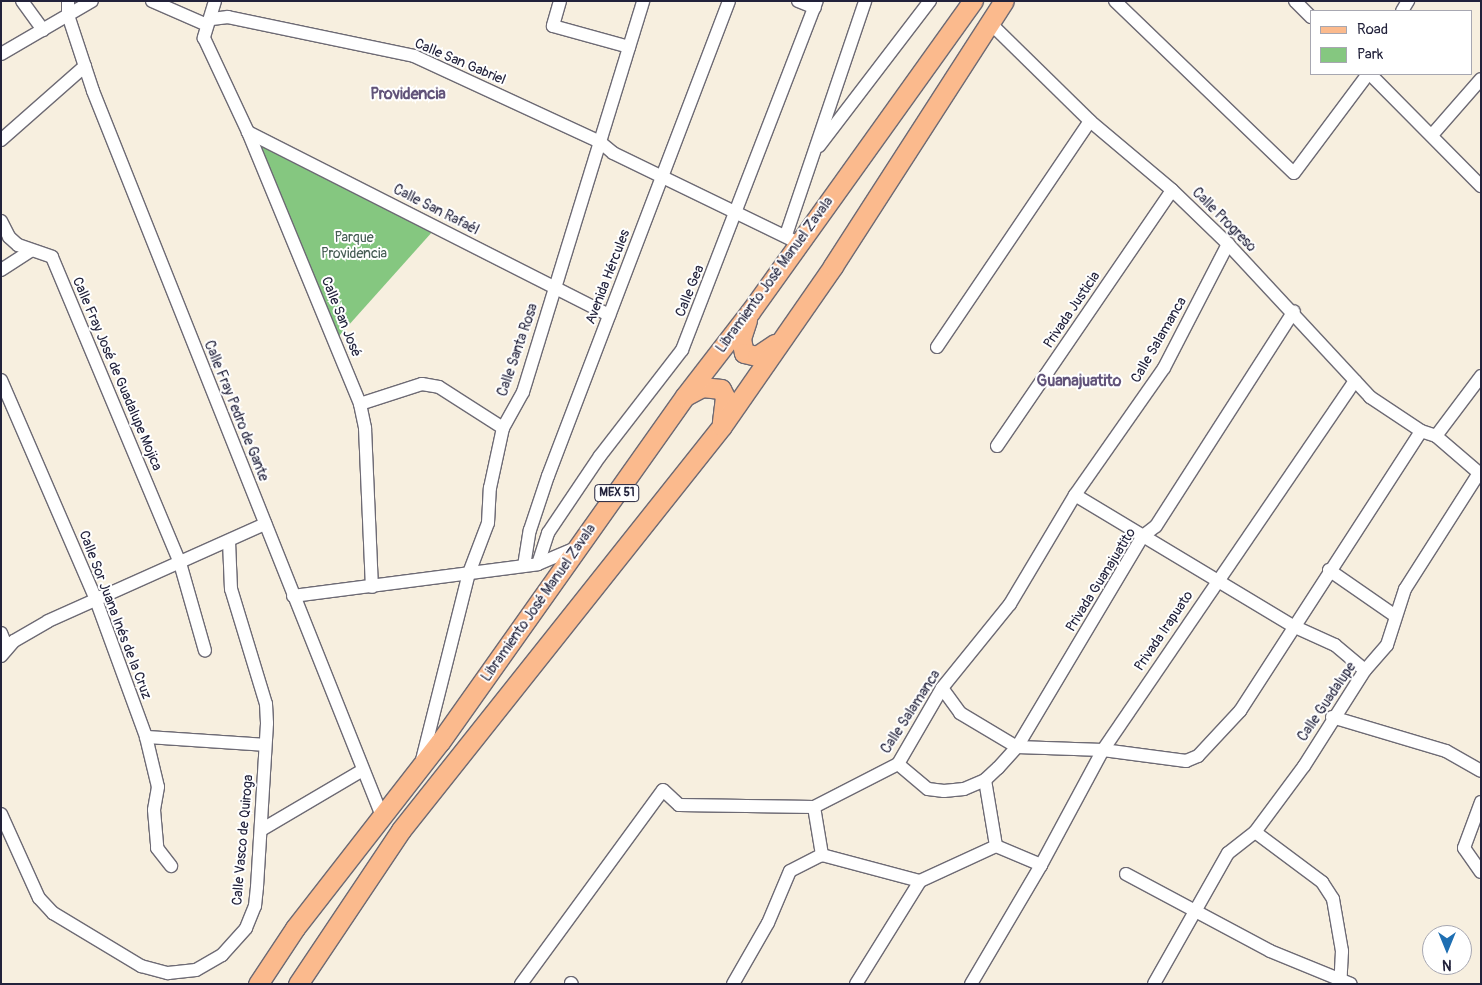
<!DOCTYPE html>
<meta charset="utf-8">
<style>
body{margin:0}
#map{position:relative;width:1482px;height:985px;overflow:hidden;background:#f7efdf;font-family:Pangolin,sans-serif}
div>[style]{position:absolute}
.green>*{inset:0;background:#85c780}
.roads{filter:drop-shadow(1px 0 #6d6a74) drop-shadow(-1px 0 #6d6a74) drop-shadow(0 1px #6d6a74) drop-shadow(0 -1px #6d6a74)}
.street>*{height:12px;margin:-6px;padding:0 6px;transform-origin:6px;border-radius:6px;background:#fff}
.primary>*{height:19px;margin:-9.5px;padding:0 9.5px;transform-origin:9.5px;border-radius:9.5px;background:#fbba8d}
span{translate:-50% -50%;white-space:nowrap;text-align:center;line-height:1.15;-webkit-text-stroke:4px #fff;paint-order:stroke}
.shield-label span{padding:1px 4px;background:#fff;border:1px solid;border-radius:4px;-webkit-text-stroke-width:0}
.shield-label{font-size:12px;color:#22223b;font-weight:700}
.street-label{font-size:14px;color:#22223b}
.park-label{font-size:14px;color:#455c53}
.quarter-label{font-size:16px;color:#615379;font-weight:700}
.frame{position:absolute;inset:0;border:2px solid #22223b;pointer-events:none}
.legend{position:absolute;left:1310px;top:10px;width:162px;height:65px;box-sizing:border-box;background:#fff;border:1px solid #a7a7b1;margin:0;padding:6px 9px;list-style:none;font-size:15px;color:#22223b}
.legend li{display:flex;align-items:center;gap:10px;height:25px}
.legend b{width:25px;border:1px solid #a7a7b1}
.north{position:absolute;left:1422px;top:925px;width:50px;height:50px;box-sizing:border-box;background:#fff;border:1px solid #a7a7b1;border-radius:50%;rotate:180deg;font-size:14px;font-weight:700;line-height:20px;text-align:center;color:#22223b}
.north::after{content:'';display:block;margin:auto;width:18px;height:22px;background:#1f6fb2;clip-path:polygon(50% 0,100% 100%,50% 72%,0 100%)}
</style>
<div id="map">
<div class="green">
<i style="clip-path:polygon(258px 142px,433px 231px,339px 336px)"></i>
</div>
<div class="roads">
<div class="street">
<i style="left:22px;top:1px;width:36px;rotate:54deg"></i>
<i style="left:68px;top:1px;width:14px;rotate:90deg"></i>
<i style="left:68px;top:15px;width:80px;rotate:71.8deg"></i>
<i style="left:93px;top:91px;width:780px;rotate:68.27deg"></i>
<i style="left:152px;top:1px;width:60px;rotate:23.6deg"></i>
<i style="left:215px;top:1px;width:39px;rotate:107deg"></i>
<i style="left:204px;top:38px;width:104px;rotate:64.9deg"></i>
<i style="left:248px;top:132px;width:294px;rotate:67.6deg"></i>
<i style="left:360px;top:404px;width:25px;rotate:78deg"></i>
<i style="left:365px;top:428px;width:159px;rotate:87.5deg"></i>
<i style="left:560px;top:1px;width:26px;rotate:106deg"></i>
<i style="left:553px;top:26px;width:79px;rotate:15.4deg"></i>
<i style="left:798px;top:1px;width:18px;rotate:22deg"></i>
<i style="left:1115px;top:1px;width:248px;rotate:43.9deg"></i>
<i style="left:1294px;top:173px;width:124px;rotate:-53.2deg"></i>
<i style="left:1295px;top:1px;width:23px;rotate:45deg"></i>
<i style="left:1402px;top:11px;width:12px;rotate:-59deg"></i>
<i style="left:212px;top:19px;width:16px;rotate:-7deg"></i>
<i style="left:228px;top:17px;width:190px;rotate:11.8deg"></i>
<i style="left:414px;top:56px;width:205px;rotate:24.8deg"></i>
<i style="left:600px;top:142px;width:17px;rotate:40deg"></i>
<i style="left:613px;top:153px;width:208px;rotate:25.9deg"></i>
<i style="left:989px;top:22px;width:141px;rotate:44.4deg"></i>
<i style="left:1090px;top:121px;width:107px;rotate:40.1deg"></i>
<i style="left:1172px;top:190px;width:78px;rotate:44deg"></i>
<i style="left:1228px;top:244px;width:209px;rotate:47.1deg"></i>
<i style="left:1370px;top:397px;width:61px;rotate:33.7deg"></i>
<i style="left:1421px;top:431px;width:16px;rotate:18deg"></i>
<i style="left:1436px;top:436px;width:57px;rotate:40.7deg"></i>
<i style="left:1479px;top:473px;width:138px;rotate:122.5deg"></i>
<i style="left:1405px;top:589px;width:59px;rotate:107.8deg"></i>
<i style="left:1387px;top:645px;width:33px;rotate:131deg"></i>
<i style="left:1365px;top:670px;width:114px;rotate:122.4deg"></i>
<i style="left:1304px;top:766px;width:82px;rotate:126.6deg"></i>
<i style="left:1255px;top:832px;width:34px;rotate:142deg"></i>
<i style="left:1228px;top:853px;width:150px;rotate:119.5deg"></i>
<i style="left:1px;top:54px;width:105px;rotate:-30.2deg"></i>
<i style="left:1370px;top:74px;width:158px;rotate:45.3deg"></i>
<i style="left:248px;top:132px;width:405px;rotate:26.9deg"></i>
<i style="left:1432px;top:135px;width:74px;rotate:-48.8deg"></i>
<i style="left:1px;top:140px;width:112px;rotate:-41.4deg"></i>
<i style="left:819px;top:146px;width:183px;rotate:-52.6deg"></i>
<i style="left:1px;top:221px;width:18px;rotate:63deg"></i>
<i style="left:9px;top:237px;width:12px;rotate:42deg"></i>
<i style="left:18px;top:245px;width:36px;rotate:19deg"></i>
<i style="left:52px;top:257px;width:332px;rotate:67.3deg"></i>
<i style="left:180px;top:563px;width:91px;rotate:74.1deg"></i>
<i style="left:786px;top:235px;width:247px;rotate:-71.3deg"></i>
<i style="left:1px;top:270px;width:35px;rotate:-33deg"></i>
<i style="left:937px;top:347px;width:273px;rotate:-55.9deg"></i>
<i style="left:1px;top:380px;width:240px;rotate:66.6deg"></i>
<i style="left:96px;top:600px;width:146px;rotate:69.9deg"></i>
<i style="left:146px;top:737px;width:51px;rotate:76.5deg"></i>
<i style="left:158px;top:787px;width:23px;rotate:100deg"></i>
<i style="left:154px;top:810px;width:38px;rotate:85deg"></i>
<i style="left:157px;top:848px;width:23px;rotate:52deg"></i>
<i style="left:360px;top:404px;width:65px;rotate:-17.9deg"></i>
<i style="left:422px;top:384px;width:17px;rotate:10deg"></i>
<i style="left:439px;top:387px;width:76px;rotate:32.6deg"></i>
<i style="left:1436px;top:436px;width:75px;rotate:-53.1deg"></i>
<i style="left:997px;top:446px;width:310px;rotate:-55.6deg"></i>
<i style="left:1075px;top:495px;width:254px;rotate:31deg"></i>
<i style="left:1293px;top:626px;width:46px;rotate:24.3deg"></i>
<i style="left:1335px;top:645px;width:39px;rotate:40deg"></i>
<i style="left:538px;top:564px;width:33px;rotate:-72deg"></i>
<i style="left:548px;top:533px;width:93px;rotate:-56deg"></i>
<i style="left:600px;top:456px;width:134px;rotate:-52.3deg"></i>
<i style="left:682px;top:350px;width:374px;rotate:-68.9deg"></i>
<i style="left:524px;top:566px;width:36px;rotate:-81deg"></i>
<i style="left:530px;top:530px;width:57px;rotate:-71.6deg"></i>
<i style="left:548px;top:476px;width:508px;rotate:-69.14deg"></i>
<i style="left:1329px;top:570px;width:79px;rotate:34.7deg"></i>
<i style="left:293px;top:596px;width:247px;rotate:-7.4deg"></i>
<i style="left:538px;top:564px;width:43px;rotate:-23deg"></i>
<i style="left:1px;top:633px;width:16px;rotate:68deg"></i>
<i style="left:1px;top:656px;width:20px;rotate:-49deg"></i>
<i style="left:14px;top:641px;width:39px;rotate:-30deg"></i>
<i style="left:48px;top:621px;width:238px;rotate:-24.1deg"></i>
<i style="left:942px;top:688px;width:31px;rotate:54deg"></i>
<i style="left:960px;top:713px;width:66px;rotate:30.8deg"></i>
<i style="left:1017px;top:747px;width:86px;rotate:2deg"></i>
<i style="left:1103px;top:750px;width:84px;rotate:7.5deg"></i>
<i style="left:1186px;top:761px;width:13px;rotate:-23deg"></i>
<i style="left:1198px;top:756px;width:62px;rotate:-47deg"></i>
<i style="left:1240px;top:711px;width:333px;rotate:-57.1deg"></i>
<i style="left:1332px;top:717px;width:119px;rotate:16.6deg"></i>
<i style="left:1446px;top:751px;width:40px;rotate:29.7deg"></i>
<i style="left:146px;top:737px;width:119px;rotate:3.8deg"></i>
<i style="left:422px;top:760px;width:193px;rotate:-75.9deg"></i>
<i style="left:469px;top:573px;width:53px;rotate:-69.2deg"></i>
<i style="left:488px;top:523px;width:35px;rotate:-87deg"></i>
<i style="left:490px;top:488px;width:61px;rotate:-77.8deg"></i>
<i style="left:503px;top:428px;width:41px;rotate:-60.9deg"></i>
<i style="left:523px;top:392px;width:409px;rotate:-72.9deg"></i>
<i style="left:898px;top:764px;width:39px;rotate:40deg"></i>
<i style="left:928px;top:789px;width:16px;rotate:7deg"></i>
<i style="left:944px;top:791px;width:20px;rotate:-6deg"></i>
<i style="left:964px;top:789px;width:23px;rotate:-23deg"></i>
<i style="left:985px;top:780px;width:18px;rotate:-43deg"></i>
<i style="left:998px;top:768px;width:28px;rotate:-48deg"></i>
<i style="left:1017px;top:747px;width:246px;rotate:-59.2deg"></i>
<i style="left:1143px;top:536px;width:16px;rotate:-38deg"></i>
<i style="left:1156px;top:526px;width:255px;rotate:-57.3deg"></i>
<i style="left:985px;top:780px;width:67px;rotate:80.5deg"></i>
<i style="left:1481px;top:802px;width:49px;rotate:110.3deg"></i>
<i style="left:1464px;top:848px;width:29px;rotate:55deg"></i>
<i style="left:814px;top:807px;width:49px;rotate:80.5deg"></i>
<i style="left:1px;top:814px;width:92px;rotate:65.7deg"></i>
<i style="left:39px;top:898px;width:21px;rotate:47deg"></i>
<i style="left:53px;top:913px;width:103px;rotate:31.1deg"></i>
<i style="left:141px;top:966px;width:28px;rotate:15deg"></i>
<i style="left:168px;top:973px;width:28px;rotate:-6deg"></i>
<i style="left:196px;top:970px;width:30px;rotate:-30deg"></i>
<i style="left:222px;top:955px;width:36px;rotate:-48deg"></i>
<i style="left:246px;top:928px;width:24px;rotate:-68deg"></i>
<i style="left:255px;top:906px;width:19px;rotate:-84deg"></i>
<i style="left:257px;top:887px;width:164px;rotate:-86.5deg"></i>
<i style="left:267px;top:723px;width:19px;rotate:-93deg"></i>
<i style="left:266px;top:704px;width:120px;rotate:-106.9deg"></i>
<i style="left:231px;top:589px;width:48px;rotate:-92.4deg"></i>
<i style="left:261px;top:830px;width:118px;rotate:-30.5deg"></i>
<i style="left:1255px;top:832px;width:84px;rotate:36.7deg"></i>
<i style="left:1322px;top:882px;width:20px;rotate:57deg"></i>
<i style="left:1333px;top:899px;width:53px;rotate:80.2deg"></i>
<i style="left:1342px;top:951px;width:33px;rotate:93deg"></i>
<i style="left:1126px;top:874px;width:163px;rotate:28.1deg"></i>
<i style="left:1270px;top:951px;width:87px;rotate:22.2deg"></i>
<i style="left:571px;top:983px;width:1px;rotate:45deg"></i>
<i style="left:521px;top:984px;width:240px;rotate:-53.8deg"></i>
<i style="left:663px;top:790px;width:22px;rotate:43deg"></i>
<i style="left:679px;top:805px;width:135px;rotate:0.8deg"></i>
<i style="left:814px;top:807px;width:94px;rotate:-27.1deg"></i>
<i style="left:898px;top:764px;width:88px;rotate:-59.9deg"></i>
<i style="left:942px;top:688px;width:108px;rotate:-51deg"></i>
<i style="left:1010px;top:604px;width:127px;rotate:-59.2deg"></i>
<i style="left:1075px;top:495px;width:155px;rotate:-55deg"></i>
<i style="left:1164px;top:368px;width:140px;rotate:-62.7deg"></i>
<i style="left:733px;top:984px;width:70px;rotate:-60.2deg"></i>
<i style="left:768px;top:923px;width:56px;rotate:-67.1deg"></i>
<i style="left:790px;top:871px;width:36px;rotate:-27deg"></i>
<i style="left:822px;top:855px;width:101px;rotate:14.9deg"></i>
<i style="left:920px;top:881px;width:84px;rotate:-24.7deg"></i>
<i style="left:996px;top:846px;width:49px;rotate:22.9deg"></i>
<i style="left:856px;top:984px;width:121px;rotate:-58.1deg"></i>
<i style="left:971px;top:984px;width:138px;rotate:-59.5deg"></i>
<i style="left:1041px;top:865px;width:131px;rotate:-61.7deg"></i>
<i style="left:1103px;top:750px;width:447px;rotate:-55.7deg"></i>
</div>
<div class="primary">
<i style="left:747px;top:320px;width:20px;rotate:108deg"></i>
<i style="left:741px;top:339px;width:14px;rotate:78deg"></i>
<i style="left:744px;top:353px;width:13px;rotate:13deg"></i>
<i style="left:757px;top:356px;width:22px;rotate:-34deg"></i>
<i style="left:687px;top:395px;width:17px;rotate:-28deg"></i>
<i style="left:702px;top:387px;width:19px;rotate:6deg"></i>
<i style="left:721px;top:389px;width:9px;rotate:63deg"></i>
<i style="left:725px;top:397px;width:26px;rotate:97deg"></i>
<i style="left:258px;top:984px;width:67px;rotate:-56.5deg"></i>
<i style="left:295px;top:928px;width:236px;rotate:-52.1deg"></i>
<i style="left:440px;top:742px;width:424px;rotate:-54.7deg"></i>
<i style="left:685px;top:396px;width:106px;rotate:-52.3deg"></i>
<i style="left:750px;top:312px;width:383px;rotate:-54.4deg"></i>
<i style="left:298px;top:984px;width:185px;rotate:-56.2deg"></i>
<i style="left:401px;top:830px;width:516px;rotate:-51.53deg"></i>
<i style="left:722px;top:426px;width:195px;rotate:-55.2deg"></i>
<i style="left:833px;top:266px;width:315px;rotate:-57.2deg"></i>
</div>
</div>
<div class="shield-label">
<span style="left:617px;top:493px">MEX 51</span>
</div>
<div class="street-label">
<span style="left:460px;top:62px;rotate:23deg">Calle San Gabriel</span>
<span style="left:436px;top:210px;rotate:27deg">Calle San Rafaél</span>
<span style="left:1224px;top:220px;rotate:45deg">Calle Progreso</span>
<span style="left:775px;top:275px;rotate:-54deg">Libramiento José Manuel Zavala</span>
<span style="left:608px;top:277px;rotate:-69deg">Avenida Hércules</span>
<span style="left:690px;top:291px;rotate:-68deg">Calle Gea</span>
<span style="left:1072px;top:310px;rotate:-56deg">Privada Justicia</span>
<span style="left:341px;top:317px;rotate:68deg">Calle San José</span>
<span style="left:1159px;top:340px;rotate:-60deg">Calle Salamanca</span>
<span style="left:518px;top:350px;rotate:-71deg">Calle Santa Rosa</span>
<span style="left:117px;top:374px;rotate:67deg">Calle Fray José de Guadalupe Mojica</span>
<span style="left:236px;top:411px;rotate:68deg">Calle Fray Pedro de Gante</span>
<span style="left:1101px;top:580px;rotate:-58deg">Privada Guanajuatito</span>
<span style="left:539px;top:603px;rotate:-55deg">Libramiento José Manuel Zavala</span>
<span style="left:115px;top:615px;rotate:69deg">Calle Sor Juana Inés de la Cruz</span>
<span style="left:1164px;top:631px;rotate:-56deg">Privada Irapuato</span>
<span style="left:1327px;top:702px;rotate:-56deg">Calle Guadalupe</span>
<span style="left:911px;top:712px;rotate:-57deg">Calle Salamanca</span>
<span style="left:243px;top:840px;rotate:-85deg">Calle Vasco de Quiroga</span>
</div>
<div class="park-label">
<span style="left:354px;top:246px">Parque<br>Providencia</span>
</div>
<div class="quarter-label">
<span style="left:408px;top:94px">Providencia</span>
<span style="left:1079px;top:381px">Guanajuatito</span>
</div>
<div class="frame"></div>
<ul class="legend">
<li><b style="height:6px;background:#fbba8d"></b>Road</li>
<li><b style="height:14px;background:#85c780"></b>Park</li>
</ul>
<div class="north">N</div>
</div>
